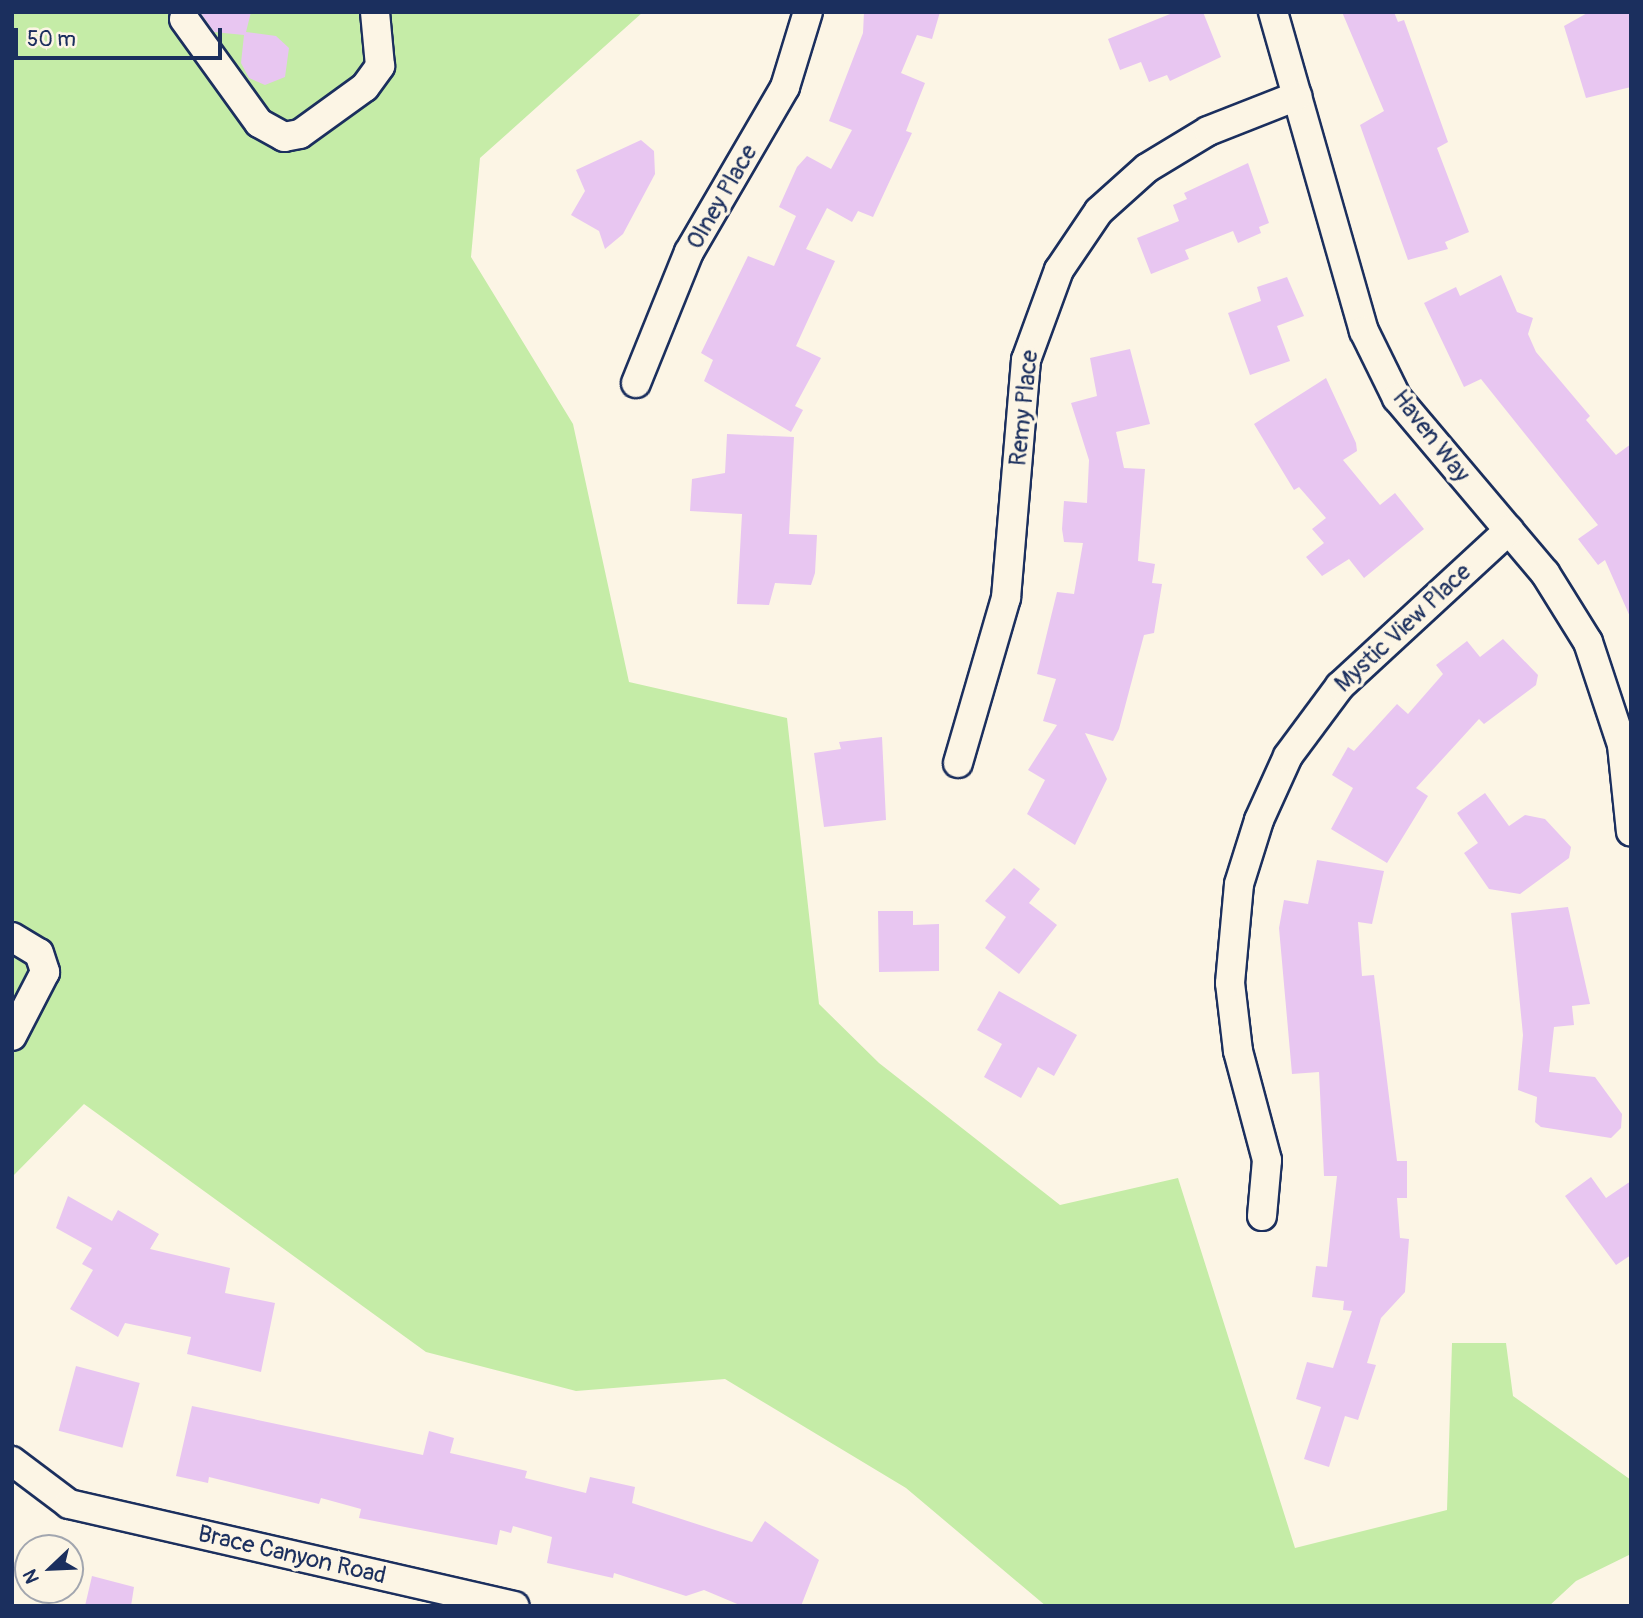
<!DOCTYPE html>
<style>
body{margin:0}
#map{position:relative;width:1643px;height:1618px;overflow:hidden;background:#fcf5e5;font-family:Pangolin,sans-serif}
div>[style]{position:absolute}
.green>*{inset:0;background:#c5eca7}
.building>*{inset:0;background:#e8c6f1;transform-origin:0 0}
.roads{filter:drop-shadow(2px 0 #1b2f5e) drop-shadow(-2px 0 #1b2f5e) drop-shadow(0 2px #1b2f5e) drop-shadow(0 -2px #1b2f5e)}
.minor>*{height:28px;margin:-14px;padding:0 14px;transform-origin:14px;border-radius:14px;background:#fcf5e5}
span{translate:-50% -50%;white-space:nowrap;text-align:center;line-height:1.15;-webkit-text-stroke:7px #fcf5e5;paint-order:stroke}
.street-label{font-size:24px;color:#1b2f5e}
.frame{position:absolute;inset:0;border:14px solid #1b2f5e;pointer-events:none}
.north{position:absolute;left:14px;top:1534px;width:70px;height:70px;box-sizing:border-box;background:#fcf5e5;border:2px solid #a2a6af;border-radius:50%;rotate:247deg;font-size:19px;font-weight:700;line-height:28px;text-align:center;color:#1b2f5e}
.north::after{content:'';display:block;margin:auto;width:24px;height:32px;background:#1b2f5e;clip-path:polygon(50% 0,100% 100%,50% 72%,0 100%)}
.scale{position:absolute;left:14px;top:28px;width:208px;height:32px;box-sizing:border-box;border:4px solid #1b2f5e;border-top:0;padding-left:9px;font-size:21px;line-height:24px;white-space:nowrap;color:#1b2f5e;-webkit-text-stroke:5px #fcf5e5;paint-order:stroke}
</style>
<div id="map">
<div class="green">
<i style="clip-path:polygon(12px 12px,643px 12px,480px 158px,471px 257px,573px 424px,629px 682px,787px 718px,819px 1004px,879px 1063px,1060px 1205px,1178px 1178px,1295px 1548px,1447px 1510px,1452px 1343px,1506px 1343px,1513px 1396px,1631px 1480px,1631px 1554px,1576px 1581px,1549px 1606px,1046px 1606px,906px 1488px,725px 1379px,576px 1391px,426px 1352px,84px 1104px,12px 1177px)"></i>
</div>
<div class="building">
<i style="clip-path:polygon(200px 12px,251px 12px,246px 32px,276px 36px,289px 48px,285px 77px,265px 85px,249px 78px,241px 63px,244px 35px,214px 32px)"></i>
<i style="clip-path:polygon(864px 12px,940px 12px,932px 39px,917px 35px,901px 73px,925px 83px,906px 131px,912px 133px,873px 217px,858px 211px,852px 222px,827px 208px,806px 249px,835px 261px,796px 346px,821px 358px,795px 406px,803px 410px,791px 432px,704px 381px,713px 360px,701px 353px,748px 256px,774px 266px,796px 216px,779px 207px,797px 167px,807px 156px,831px 169px,852px 130px,829px 121px,863px 33px)"></i>
<i style="clip-path:polygon(1175px 12px,1203px 12px,1221px 57px,1170px 81px,1167px 75px,1149px 82px,1141px 62px,1120px 70px,1108px 39px)"></i>
<i style="clip-path:polygon(1342px 12px,1394px 12px,1398px 22px,1404px 20px,1448px 142px,1437px 148px,1469px 232px,1445px 242px,1448px 249px,1408px 260px,1360px 125px,1384px 111px)"></i>
<i style="clip-path:polygon(1589px 12px,1631px 12px,1631px 87px,1586px 98px,1564px 26px)"></i>
<i style="clip-path:polygon(641px 140px,654px 151px,655px 174px,623px 234px,605px 249px,599px 231px,571px 215px,585px 191px,576px 170px)"></i>
<i style="clip-path:polygon(1248px 163px,1269px 223px,1259px 227px,1261px 233px,1238px 243px,1233px 231px,1185px 250px,1189px 259px,1151px 274px,1137px 238px,1179px 221px,1173px 205px,1187px 199px,1184px 193px)"></i>
<i style="clip-path:polygon(1501px 275px,1517px 312px,1533px 318px,1528px 334px,1536px 352px,1590px 416px,1586px 420px,1616px 455px,1631px 444px,1631px 619px,1605px 560px,1598px 565px,1578px 539px,1598px 525px,1481px 379px,1464px 387px,1424px 303px,1456px 287px,1460px 296px)"></i>
<i style="clip-path:polygon(1287px 277px,1304px 316px,1277px 326px,1290px 361px,1250px 375px,1228px 313px,1261px 301px,1257px 287px)"></i>
<i style="clip-path:polygon(1130px 349px,1150px 424px,1116px 432px,1124px 468px,1145px 469px,1138px 561px,1155px 564px,1152px 583px,1162px 584px,1154px 633px,1144px 635px,1119px 729px,1113px 741px,1085px 733px,1107px 779px,1075px 845px,1027px 814px,1045px 780px,1028px 770px,1057px 725px,1043px 721px,1056px 679px,1037px 674px,1057px 592px,1074px 594px,1083px 543px,1064px 542px,1062px 529px,1064px 501px,1087px 503px,1089px 460px,1071px 403px,1097px 396px,1090px 358px)"></i>
<i style="clip-path:polygon(1326px 378px,1356px 443px,1357px 451px,1343px 460px,1380px 505px,1395px 493px,1424px 529px,1364px 578px,1349px 559px,1322px 576px,1306px 557px,1324px 543px,1312px 529px,1326px 518px,1299px 487px,1294px 490px,1254px 424px)"></i>
<i style="clip-path:polygon(727px 434px,794px 437px,789px 534px,817px 535px,815px 573px,811px 585px,775px 583px,769px 605px,737px 604px,742px 514px,690px 511px,692px 479px,725px 473px)"></i>
<i style="clip-path:polygon(1503px 639px,1538px 675px,1536px 685px,1484px 724px,1479px 719px,1416px 788px,1428px 796px,1387px 863px,1331px 829px,1353px 788px,1332px 775px,1348px 747px,1354px 751px,1397px 704px,1408px 714px,1443px 674px,1436px 665px,1467px 641px,1480px 657px)"></i>
<i style="clip-path:polygon(882px 737px,886px 820px,824px 827px,814px 753px,841px 749px,839px 742px)"></i>
<i style="clip-path:polygon(1485px 793px,1509px 826px,1525px 815px,1545px 819px,1571px 847px,1569px 858px,1520px 894px,1489px 889px,1464px 853px,1478px 843px,1457px 813px)"></i>
<i style="clip-path:polygon(1317px 860px,1384px 871px,1372px 924px,1358px 922px,1362px 976px,1374px 975px,1397px 1161px,1407px 1161px,1407px 1198px,1397px 1198px,1400px 1238px,1409px 1239px,1405px 1292px,1381px 1318px,1367px 1363px,1376px 1365px,1358px 1420px,1345px 1416px,1329px 1467px,1304px 1459px,1321px 1407px,1296px 1399px,1307px 1362px,1333px 1368px,1352px 1311px,1343px 1310px,1344px 1301px,1312px 1297px,1316px 1266px,1327px 1267px,1337px 1176px,1324px 1176px,1319px 1072px,1292px 1074px,1279px 928px,1284px 900px,1308px 904px)"></i>
<i style="clip-path:polygon(1014px 868px,1040px 889px,1029px 903px,1057px 925px,1019px 974px,985px 948px,1006px 917px,985px 901px)"></i>
<i style="clip-path:polygon(1568px 907px,1590px 1004px,1572px 1006px,1574px 1025px,1554px 1027px,1549px 1072px,1595px 1077px,1622px 1114px,1621px 1128px,1611px 1138px,1541px 1127px,1535px 1122px,1537px 1097px,1518px 1090px,1523px 1035px,1511px 913px)"></i>
<i style="clip-path:polygon(878px 911px,913px 911px,913px 925px,939px 924px,939px 971px,879px 972px)"></i>
<i style="clip-path:polygon(999px 991px,1077px 1035px,1054px 1076px,1038px 1067px,1021px 1098px,984px 1077px,1002px 1044px,977px 1030px)"></i>
<i style="clip-path:polygon(1591px 1177px,1606px 1198px,1631px 1181px,1631px 1255px,1616px 1265px,1565px 1196px)"></i>
<i style="clip-path:polygon(68px 1196px,112px 1221px,118px 1210px,159px 1234px,150px 1249px,230px 1268px,225px 1293px,275px 1303px,261px 1372px,187px 1354px,191px 1337px,125px 1323px,118px 1337px,70px 1309px,93px 1270px,82px 1264px,92px 1248px,56px 1228px)"></i>
<i style="left:76px;top:1366px;width:66px;height:67px;rotate:15deg"></i>
<i style="clip-path:polygon(192px 1406px,423px 1455px,429px 1431px,454px 1438px,450px 1453px,527px 1471px,525px 1478px,586px 1493px,590px 1477px,635px 1487px,632px 1503px,752px 1542px,765px 1521px,819px 1560px,801px 1606px,742px 1606px,704px 1590px,686px 1596px,614px 1573px,613px 1578px,547px 1563px,552px 1537px,513px 1526px,511px 1533px,500px 1530px,497px 1545px,359px 1518px,361px 1509px,321px 1498px,319px 1504px,209px 1477px,208px 1483px,176px 1476px)"></i>
<i style="clip-path:polygon(92px 1576px,134px 1587px,131px 1606px,85px 1606px)"></i>
</div>
<div class="roads">
<div class="minor">
<i style="left:1273px;top:12px;width:332px;rotate:74.1deg"></i>
<i style="left:1364px;top:331px;width:75px;rotate:63.8deg"></i>
<i style="left:1397px;top:398px;width:229px;rotate:49.8deg"></i>
<i style="left:1545px;top:573px;width:81px;rotate:58.1deg"></i>
<i style="left:1588px;top:642px;width:108px;rotate:71.7deg"></i>
<i style="left:1622px;top:745px;width:87px;rotate:84.1deg"></i>
<i style="left:184px;top:19px;width:128px;rotate:54.2deg"></i>
<i style="left:259px;top:123px;width:29px;rotate:29deg"></i>
<i style="left:284px;top:137px;width:16px;rotate:-11deg"></i>
<i style="left:300px;top:134px;width:80px;rotate:-35.9deg"></i>
<i style="left:365px;top:87px;width:26px;rotate:-54deg"></i>
<i style="left:380px;top:66px;width:54px;rotate:-95.3deg"></i>
<i style="left:636px;top:383px;width:141px;rotate:-68deg"></i>
<i style="left:689px;top:252px;width:191px;rotate:-59.8deg"></i>
<i style="left:785px;top:87px;width:78px;rotate:-73deg"></i>
<i style="left:958px;top:763px;width:172px;rotate:-73.8deg"></i>
<i style="left:1006px;top:598px;width:239px;rotate:-85.2deg"></i>
<i style="left:1026px;top:360px;width:96px;rotate:-69.9deg"></i>
<i style="left:1059px;top:270px;width:71px;rotate:-55.9deg"></i>
<i style="left:1099px;top:211px;width:64px;rotate:-41.9deg"></i>
<i style="left:1147px;top:168px;width:71px;rotate:-31.2deg"></i>
<i style="left:1208px;top:131px;width:96px;rotate:-21.5deg"></i>
<i style="left:12px;top:937px;width:31px;rotate:31deg"></i>
<i style="left:39px;top:953px;width:20px;rotate:72deg"></i>
<i style="left:45px;top:972px;width:72px;rotate:117.3deg"></i>
<i style="left:1262px;top:1216px;width:56px;rotate:-84.9deg"></i>
<i style="left:1267px;top:1160px;width:113px;rotate:-104.9deg"></i>
<i style="left:1238px;top:1051px;width:68px;rotate:-96.7deg"></i>
<i style="left:1230px;top:983px;width:99px;rotate:-84.8deg"></i>
<i style="left:1239px;top:884px;width:67px;rotate:-72.6deg"></i>
<i style="left:1259px;top:820px;width:70px;rotate:-65.6deg"></i>
<i style="left:1288px;top:756px;width:87px;rotate:-53.4deg"></i>
<i style="left:1340px;top:686px;width:230px;rotate:-42.7deg"></i>
<i style="left:12px;top:1461px;width:71px;rotate:37deg"></i>
<i style="left:69px;top:1504px;width:457px;rotate:12.9deg"></i>
</div>
</div>
<div class="street-label">
<span style="left:722px;top:197px;rotate:-60deg">Olney Place</span>
<span style="left:1024px;top:408px;rotate:-84deg">Remy Place</span>
<span style="left:1431px;top:436px;rotate:52deg">Haven Way</span>
<span style="left:1403px;top:628px;rotate:-43deg">Mystic View Place</span>
<span style="left:292px;top:1555px;rotate:13deg">Brace Canyon Road</span>
</div>
<div class="frame"></div>
<div class="north">N</div>
<div class="scale">50 m</div>
</div>
